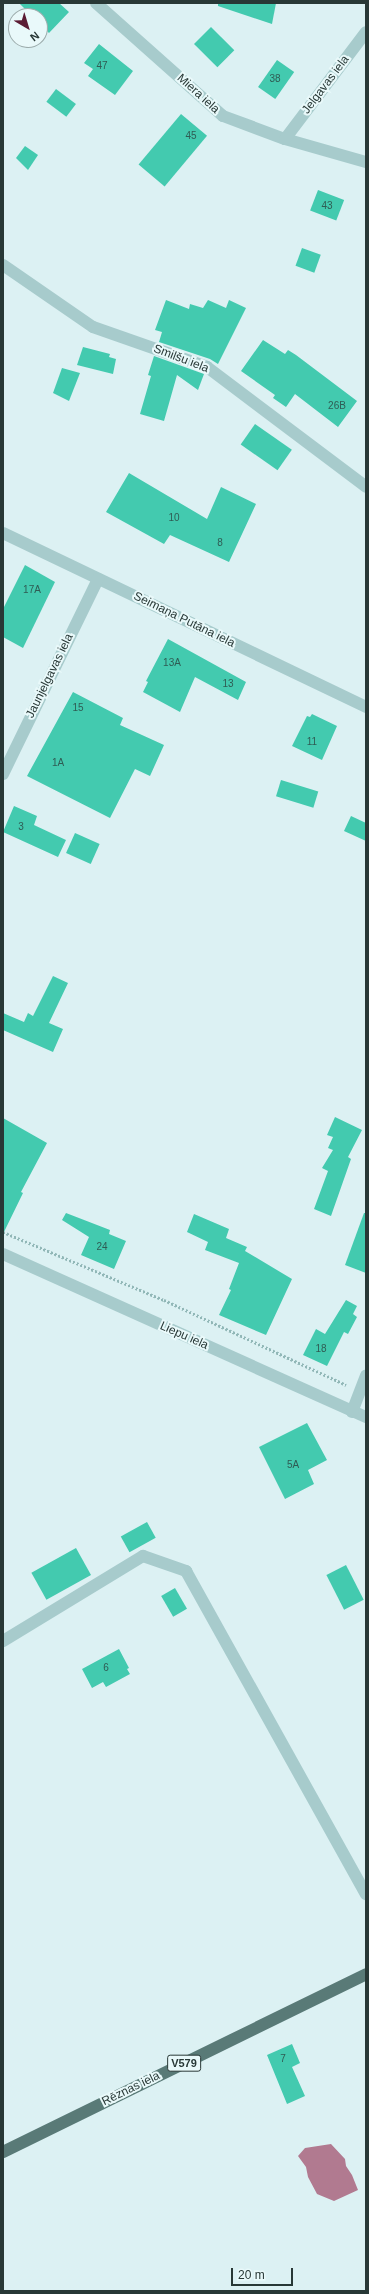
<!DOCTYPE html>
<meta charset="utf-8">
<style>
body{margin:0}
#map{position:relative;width:369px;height:2294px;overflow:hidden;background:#dcf1f3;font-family:Helvetica,sans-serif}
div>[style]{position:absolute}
.water>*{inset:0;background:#b17a90}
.building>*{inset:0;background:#43caaf;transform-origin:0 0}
.path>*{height:2.5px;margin-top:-1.25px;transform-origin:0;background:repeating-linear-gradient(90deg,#91b7b7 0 2px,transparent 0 4px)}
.street>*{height:12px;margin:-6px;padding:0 6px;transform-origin:6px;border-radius:6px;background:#a7cbcc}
.primary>*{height:12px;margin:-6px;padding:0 6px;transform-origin:6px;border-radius:6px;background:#597a77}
span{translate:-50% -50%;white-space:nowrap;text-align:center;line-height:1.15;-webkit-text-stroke:4px #e9f9fa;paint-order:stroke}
.number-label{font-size:10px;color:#2f5c54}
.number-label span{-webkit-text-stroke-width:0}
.shield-label span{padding:1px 3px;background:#e9f9fa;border:1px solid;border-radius:3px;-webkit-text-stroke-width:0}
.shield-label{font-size:11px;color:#283836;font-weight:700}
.street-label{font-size:12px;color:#283836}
.frame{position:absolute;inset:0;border:4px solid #283836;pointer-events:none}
.north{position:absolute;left:8px;top:8px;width:40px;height:40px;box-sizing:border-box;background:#e9f9fa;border:1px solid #9cacac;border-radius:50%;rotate:142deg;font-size:11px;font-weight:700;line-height:16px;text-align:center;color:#283836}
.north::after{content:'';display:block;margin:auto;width:14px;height:18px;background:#5b1c34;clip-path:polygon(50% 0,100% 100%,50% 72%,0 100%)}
.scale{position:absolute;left:231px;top:2268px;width:62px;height:18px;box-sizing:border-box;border:2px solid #283836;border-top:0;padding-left:5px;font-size:12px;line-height:14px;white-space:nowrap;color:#283836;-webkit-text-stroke:3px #e9f9fa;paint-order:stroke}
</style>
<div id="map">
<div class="water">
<i style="clip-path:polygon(331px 2144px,345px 2159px,346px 2166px,352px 2175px,358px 2190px,334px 2201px,317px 2194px,308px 2177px,306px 2167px,298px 2156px,305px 2148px)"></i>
</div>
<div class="building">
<i style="clip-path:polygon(19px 3px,59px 3px,69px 12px,49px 33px,40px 24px,40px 16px,32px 16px)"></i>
<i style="clip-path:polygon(218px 3px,276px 3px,272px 24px,218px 6px)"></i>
<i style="left:211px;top:27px;width:33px;height:24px;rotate:45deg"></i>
<i style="clip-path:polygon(99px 44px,133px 71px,115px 95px,88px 76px,93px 69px,84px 63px)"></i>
<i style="left:277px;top:60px;width:21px;height:33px;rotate:35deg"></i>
<i style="left:56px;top:89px;width:25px;height:16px;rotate:37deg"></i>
<i style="left:181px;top:114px;width:34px;height:66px;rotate:40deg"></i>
<i style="clip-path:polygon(25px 146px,38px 155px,28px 170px,16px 158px)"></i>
<i style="left:318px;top:190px;width:28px;height:22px;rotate:21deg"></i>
<i style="left:302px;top:248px;width:20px;height:19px;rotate:20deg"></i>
<i style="clip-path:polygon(166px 300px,189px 309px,190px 304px,203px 308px,208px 300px,226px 308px,229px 300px,246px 308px,218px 364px,210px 359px,159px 342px,162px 332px,155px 330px)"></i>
<i style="clip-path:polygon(263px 340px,285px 354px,288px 350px,296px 355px,357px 401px,338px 427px,295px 394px,286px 407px,273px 398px,275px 395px,241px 371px)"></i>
<i style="clip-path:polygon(83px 347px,110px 354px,109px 357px,116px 359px,113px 374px,77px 365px)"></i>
<i style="clip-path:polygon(154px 356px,204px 374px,198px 390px,177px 375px,164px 421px,140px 414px,151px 376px,148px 375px)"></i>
<i style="clip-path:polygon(62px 368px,80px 373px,69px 401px,53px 393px)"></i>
<i style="left:255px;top:424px;width:45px;height:25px;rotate:35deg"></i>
<i style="clip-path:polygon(129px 473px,207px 519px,221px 487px,256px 504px,229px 562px,170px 535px,164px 544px,106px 512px)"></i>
<i style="clip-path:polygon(25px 565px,55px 582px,23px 648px,3px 637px,3px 609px)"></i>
<i style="clip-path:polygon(168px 639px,246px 682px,238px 700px,195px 677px,180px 712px,143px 692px,148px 682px,146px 681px)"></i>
<i style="clip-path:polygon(73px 692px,123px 718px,120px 725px,164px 745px,150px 776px,135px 769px,110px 818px,27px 776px)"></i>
<i style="clip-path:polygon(312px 714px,337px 726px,322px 760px,292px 746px,307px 716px,310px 717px)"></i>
<i style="left:281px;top:780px;width:39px;height:17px;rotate:17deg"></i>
<i style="clip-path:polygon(14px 806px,37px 816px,34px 825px,66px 840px,58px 857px,3px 832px)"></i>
<i style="clip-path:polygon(351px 816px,366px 823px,366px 841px,344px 831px)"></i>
<i style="left:75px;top:833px;width:27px;height:22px;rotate:24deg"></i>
<i style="clip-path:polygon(53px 976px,68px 983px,49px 1023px,63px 1029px,53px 1052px,3px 1030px,3px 1013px,24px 1022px,28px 1013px,33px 1016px)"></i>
<i style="clip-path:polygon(335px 1117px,362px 1130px,348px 1157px,351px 1159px,331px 1216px,314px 1209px,328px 1171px,322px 1168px,333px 1150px,328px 1148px,333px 1137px,327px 1135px)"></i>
<i style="clip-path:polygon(3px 1118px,47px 1143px,21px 1192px,23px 1193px,3px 1234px)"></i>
<i style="clip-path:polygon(66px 1213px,110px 1230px,109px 1234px,126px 1241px,114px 1269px,81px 1255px,89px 1237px,62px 1220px)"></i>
<i style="clip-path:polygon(364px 1213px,366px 1213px,366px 1273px,345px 1265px)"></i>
<i style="clip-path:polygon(194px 1214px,229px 1229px,226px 1238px,247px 1247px,245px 1251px,292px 1279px,266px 1335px,219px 1315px,231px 1290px,229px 1289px,239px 1263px,205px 1250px,208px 1242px,187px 1232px)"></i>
<i style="clip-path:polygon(346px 1300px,357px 1306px,353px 1314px,357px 1317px,348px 1334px,344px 1332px,327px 1366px,303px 1355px,316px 1329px,325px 1334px)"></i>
<i style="clip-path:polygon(307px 1423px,327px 1460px,308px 1470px,314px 1484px,285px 1499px,259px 1447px)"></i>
<i style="left:147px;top:1522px;width:18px;height:30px;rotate:61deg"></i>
<i style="left:76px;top:1548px;width:31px;height:51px;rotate:61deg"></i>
<i style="left:346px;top:1565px;width:39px;height:22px;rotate:63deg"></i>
<i style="left:175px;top:1588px;width:24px;height:16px;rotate:60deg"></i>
<i style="clip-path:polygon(119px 1649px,129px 1668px,127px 1669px,130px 1674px,106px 1687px,103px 1682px,92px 1688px,82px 1669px)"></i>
<i style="clip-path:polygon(292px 2044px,300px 2063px,292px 2067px,305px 2096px,287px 2104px,267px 2055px)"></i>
</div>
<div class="path">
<i style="left:3px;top:1232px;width:175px;rotate:22.9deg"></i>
<i style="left:164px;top:1300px;width:201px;rotate:25deg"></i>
</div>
<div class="street">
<i style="left:96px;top:3px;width:170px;rotate:41.7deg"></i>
<i style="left:223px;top:116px;width:66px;rotate:20.4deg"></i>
<i style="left:285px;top:139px;width:84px;rotate:15.9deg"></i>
<i style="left:285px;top:139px;width:134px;rotate:-52.9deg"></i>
<i style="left:3px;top:265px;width:109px;rotate:34.6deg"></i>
<i style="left:93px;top:327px;width:121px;rotate:19.3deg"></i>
<i style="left:207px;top:367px;width:199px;rotate:37deg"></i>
<i style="left:3px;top:533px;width:403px;rotate:25.6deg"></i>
<i style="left:3px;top:774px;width:217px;rotate:-64deg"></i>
<i style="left:3px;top:1254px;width:398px;rotate:24.2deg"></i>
<i style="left:352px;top:1412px;width:39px;rotate:-69deg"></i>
<i style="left:3px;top:1641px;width:164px;rotate:-31.3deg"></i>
<i style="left:143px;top:1556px;width:46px;rotate:19.2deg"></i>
<i style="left:186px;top:1571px;width:370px;rotate:60.9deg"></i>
</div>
<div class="primary">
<i style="left:3px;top:2152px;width:404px;rotate:-26.1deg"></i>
</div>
<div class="number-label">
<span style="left:102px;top:66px">47</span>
<span style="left:275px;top:79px">38</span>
<span style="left:191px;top:136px">45</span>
<span style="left:327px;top:206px">43</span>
<span style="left:337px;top:406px">26B</span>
<span style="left:174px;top:518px">10</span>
<span style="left:220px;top:543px">8</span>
<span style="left:32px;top:590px">17A</span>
<span style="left:172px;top:663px">13A</span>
<span style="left:228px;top:684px">13</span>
<span style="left:78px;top:708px">15</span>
<span style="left:312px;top:742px">11</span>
<span style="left:58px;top:763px">1A</span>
<span style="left:21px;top:827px">3</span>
<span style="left:102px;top:1247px">24</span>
<span style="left:321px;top:1349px">18</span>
<span style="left:293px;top:1465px">5A</span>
<span style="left:106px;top:1668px">6</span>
<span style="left:283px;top:2059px">7</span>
</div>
<div class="shield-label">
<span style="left:184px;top:2063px">V579</span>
</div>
<div class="street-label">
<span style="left:326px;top:85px;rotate:-53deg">Jelgavas iela</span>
<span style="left:198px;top:94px;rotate:42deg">Miera iela</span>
<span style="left:181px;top:359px;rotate:21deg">Smilšu iela</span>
<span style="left:184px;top:620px;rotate:26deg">Seimaņa Putāna iela</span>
<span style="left:50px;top:676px;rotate:-64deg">Jaunjelgavas iela</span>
<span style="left:184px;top:1336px;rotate:24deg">Liepu iela</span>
<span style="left:131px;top:2089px;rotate:-26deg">Rēznas iela</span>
</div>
<div class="frame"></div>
<div class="north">N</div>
<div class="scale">20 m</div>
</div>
